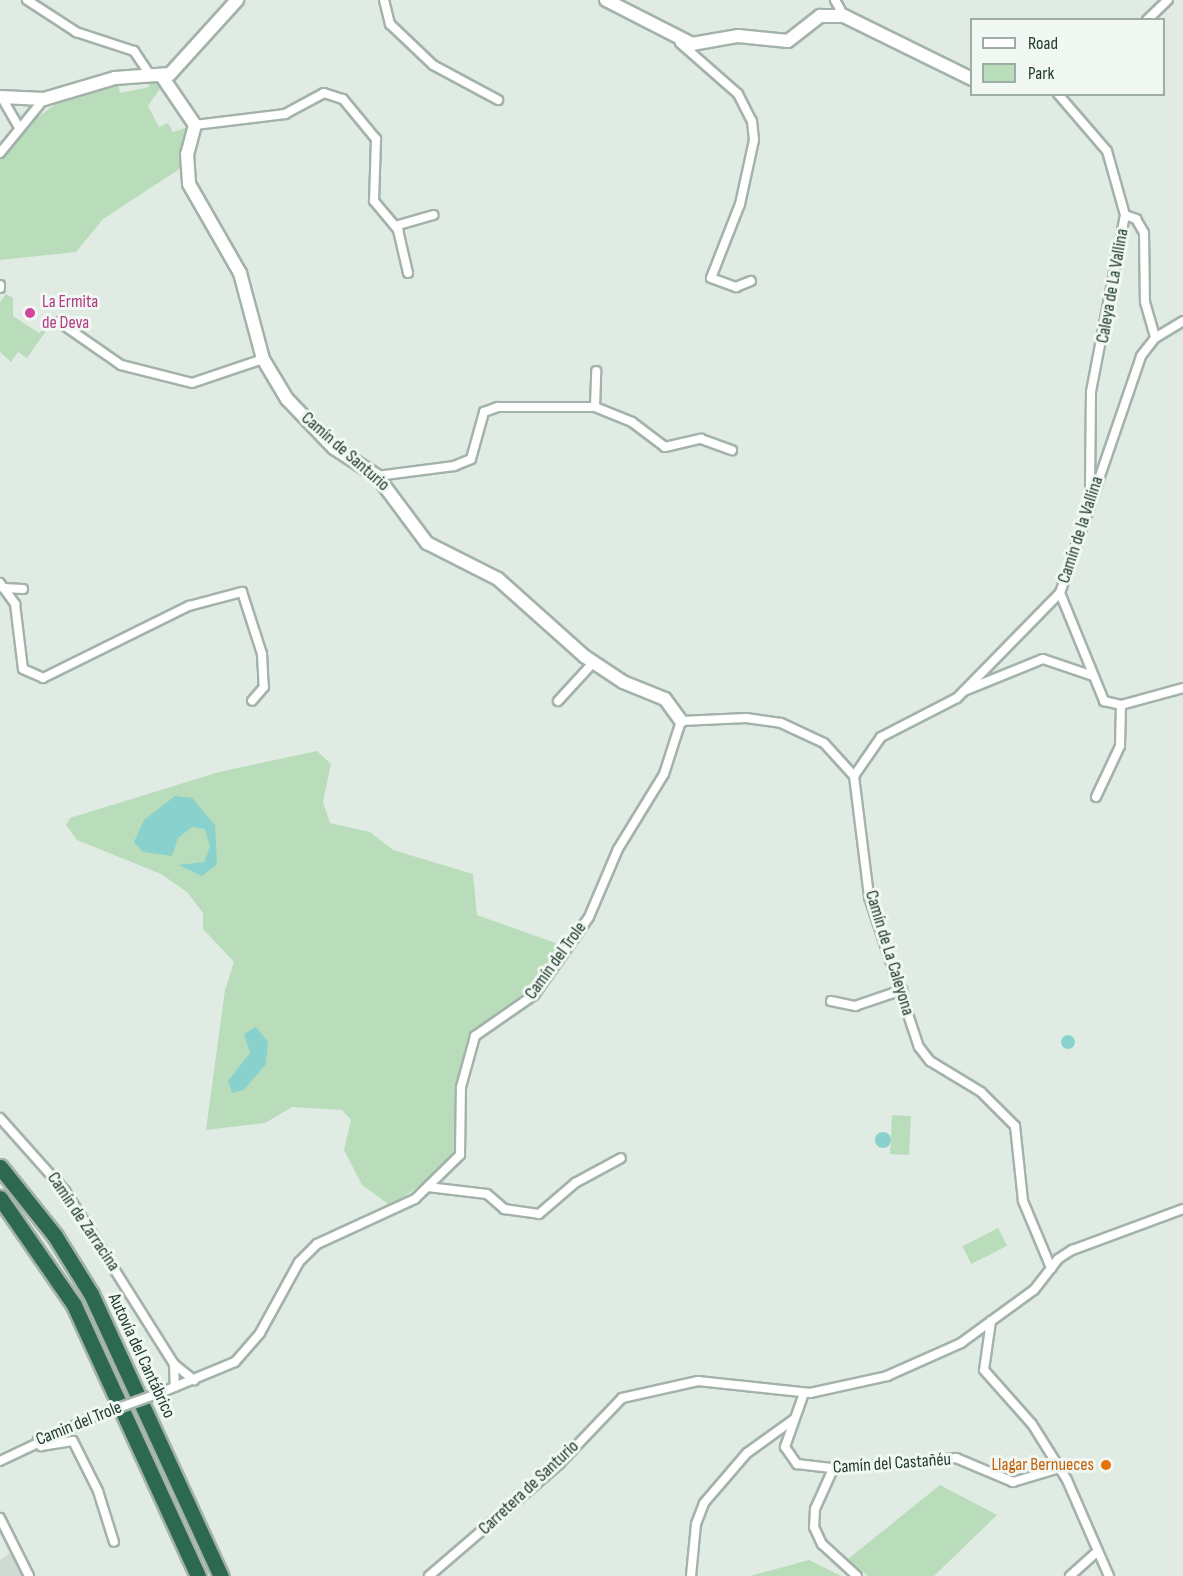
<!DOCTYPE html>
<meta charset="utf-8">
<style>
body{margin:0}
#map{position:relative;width:1183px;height:1576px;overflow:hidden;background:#e0ebe4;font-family:"Sofia Sans Condensed",sans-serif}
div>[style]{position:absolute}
.built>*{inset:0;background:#cfdbd3}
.green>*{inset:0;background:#b9ddbb;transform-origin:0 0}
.water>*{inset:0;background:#88d1cd}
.round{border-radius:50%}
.roads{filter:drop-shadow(2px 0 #a3b3aa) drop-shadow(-2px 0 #a3b3aa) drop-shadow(0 2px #a3b3aa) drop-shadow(0 -2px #a3b3aa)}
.street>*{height:8px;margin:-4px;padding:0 4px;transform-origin:4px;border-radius:4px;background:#fff}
.secondary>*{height:12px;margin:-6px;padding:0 6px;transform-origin:6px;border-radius:6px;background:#fff}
.highway>*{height:15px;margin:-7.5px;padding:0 7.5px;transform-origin:7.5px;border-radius:7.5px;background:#2d6850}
.bridges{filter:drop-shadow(2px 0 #a3b3aa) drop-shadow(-2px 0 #a3b3aa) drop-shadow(0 2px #a3b3aa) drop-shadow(0 -2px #a3b3aa)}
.street-bridge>*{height:8px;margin:-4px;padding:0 4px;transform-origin:4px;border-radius:4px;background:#fff}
.dots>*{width:16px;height:16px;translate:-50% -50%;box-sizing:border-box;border:3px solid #f1f8f3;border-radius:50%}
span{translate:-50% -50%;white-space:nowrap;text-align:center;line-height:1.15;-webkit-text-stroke:6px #f1f8f3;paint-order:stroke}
.street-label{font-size:18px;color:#213c2f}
.hotel-label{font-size:18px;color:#b23c85}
.left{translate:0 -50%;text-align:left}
.food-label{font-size:18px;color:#c56008}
.right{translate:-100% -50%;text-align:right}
.legend{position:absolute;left:970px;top:18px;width:195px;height:78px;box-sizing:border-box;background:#f1f8f3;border:2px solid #9eada5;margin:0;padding:8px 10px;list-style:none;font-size:18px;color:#213c2f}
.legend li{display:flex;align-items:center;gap:12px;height:30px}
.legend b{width:30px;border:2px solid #9eada5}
</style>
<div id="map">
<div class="built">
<i style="clip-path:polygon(13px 1551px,24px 1576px,0 1576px,0 1560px)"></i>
</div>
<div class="green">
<i style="clip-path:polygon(148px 76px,164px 83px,148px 106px,159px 127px,168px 123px,173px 132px,191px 126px,181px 168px,103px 219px,76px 252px,0 260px,0 160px,22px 129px,65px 97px,118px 81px,120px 93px,149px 87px)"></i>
<i style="clip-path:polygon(6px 294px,13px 298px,13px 316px,39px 333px,50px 325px,27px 358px,18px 352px,11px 362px,0 352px,0 302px)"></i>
<i style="clip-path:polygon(317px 751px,331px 764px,323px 802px,330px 823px,370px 832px,393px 850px,473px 874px,477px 915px,561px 945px,527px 996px,473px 1031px,462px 1080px,459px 1143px,437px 1173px,391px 1206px,362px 1185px,344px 1150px,351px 1120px,342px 1110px,292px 1107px,265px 1123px,206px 1130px,225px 990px,234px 962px,203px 929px,203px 913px,187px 892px,161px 874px,77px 840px,66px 825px,70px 818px,219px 772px)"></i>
<i style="left:892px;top:1115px;width:19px;height:39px;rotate:3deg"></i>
<i style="left:998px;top:1228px;width:20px;height:40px;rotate:63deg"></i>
<i style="clip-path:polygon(940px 1485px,997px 1515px,934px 1576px,868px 1576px,848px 1559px)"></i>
<i style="clip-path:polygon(809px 1560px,841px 1576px,750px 1576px)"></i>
</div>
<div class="water">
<i style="clip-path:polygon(175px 796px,192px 798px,215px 825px,217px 864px,202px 876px,179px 865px,204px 862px,210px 847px,205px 829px,192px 827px,178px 838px,172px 856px,143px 852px,134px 842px,144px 820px)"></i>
<i style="clip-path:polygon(256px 1027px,268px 1042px,266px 1064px,244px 1090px,232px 1093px,228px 1081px,250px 1053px,244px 1034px)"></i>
<i class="round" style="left:1061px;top:1035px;width:14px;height:14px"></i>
<i class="round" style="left:875px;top:1132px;width:16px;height:16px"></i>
</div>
<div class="roads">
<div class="street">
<i style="left:27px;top:0;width:59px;rotate:33.1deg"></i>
<i style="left:76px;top:32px;width:61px;rotate:18.1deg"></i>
<i style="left:134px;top:51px;width:27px;rotate:56deg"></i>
<i style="left:384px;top:0;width:25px;rotate:76deg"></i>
<i style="left:390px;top:24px;width:59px;rotate:43.6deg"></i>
<i style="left:433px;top:65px;width:74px;rotate:28.3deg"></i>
<i style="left:835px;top:0;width:18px;rotate:61deg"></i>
<i style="left:1147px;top:20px;width:29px;rotate:-44deg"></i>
<i style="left:680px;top:43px;width:77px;rotate:41.3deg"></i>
<i style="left:738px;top:94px;width:30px;rotate:63deg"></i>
<i style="left:752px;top:121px;width:19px;rotate:84deg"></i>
<i style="left:754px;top:140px;width:66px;rotate:102.3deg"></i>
<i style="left:740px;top:204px;width:79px;rotate:111.4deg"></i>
<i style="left:711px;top:278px;width:27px;rotate:20deg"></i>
<i style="left:736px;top:287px;width:16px;rotate:-22deg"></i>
<i style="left:1058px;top:94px;width:75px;rotate:49.3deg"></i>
<i style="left:1107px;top:151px;width:66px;rotate:74.3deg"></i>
<i style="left:1125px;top:215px;width:180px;rotate:100.9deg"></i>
<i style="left:1091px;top:392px;width:100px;rotate:90.6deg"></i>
<i style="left:2px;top:98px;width:34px;rotate:60deg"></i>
<i style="left:195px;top:125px;width:91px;rotate:-7deg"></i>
<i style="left:285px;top:114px;width:44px;rotate:-28.3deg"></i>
<i style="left:324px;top:93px;width:20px;rotate:18deg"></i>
<i style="left:343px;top:99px;width:52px;rotate:50.5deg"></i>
<i style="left:376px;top:139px;width:62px;rotate:91.8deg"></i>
<i style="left:374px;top:201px;width:38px;rotate:50deg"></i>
<i style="left:398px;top:230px;width:44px;rotate:76.9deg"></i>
<i style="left:0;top:153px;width:70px;rotate:-50.8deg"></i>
<i style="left:1125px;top:215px;width:12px;rotate:20deg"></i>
<i style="left:1136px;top:219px;width:16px;rotate:60deg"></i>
<i style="left:1144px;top:233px;width:69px;rotate:89.2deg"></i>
<i style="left:1145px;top:302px;width:37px;rotate:74deg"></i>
<i style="left:395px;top:226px;width:40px;rotate:-16deg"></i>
<i style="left:0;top:285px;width:3px;rotate:90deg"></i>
<i style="left:59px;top:322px;width:75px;rotate:34.7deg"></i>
<i style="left:121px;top:365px;width:73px;rotate:14.2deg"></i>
<i style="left:192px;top:383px;width:75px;rotate:-18.7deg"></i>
<i style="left:595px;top:407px;width:36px;rotate:-88deg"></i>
<i style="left:377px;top:476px;width:78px;rotate:-7.4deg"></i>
<i style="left:454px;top:466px;width:18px;rotate:-22deg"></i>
<i style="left:471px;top:459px;width:49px;rotate:-74.5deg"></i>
<i style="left:484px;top:412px;width:15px;rotate:-20deg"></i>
<i style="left:498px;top:407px;width:97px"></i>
<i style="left:595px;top:407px;width:40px;rotate:22deg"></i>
<i style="left:632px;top:422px;width:41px;rotate:37.1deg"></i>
<i style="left:665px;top:447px;width:37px;rotate:-13deg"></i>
<i style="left:701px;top:439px;width:33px;rotate:20deg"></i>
<i style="left:0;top:583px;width:26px;rotate:54deg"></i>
<i style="left:15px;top:604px;width:65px;rotate:83deg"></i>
<i style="left:23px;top:669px;width:22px;rotate:24deg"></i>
<i style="left:43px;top:678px;width:163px;rotate:-26.3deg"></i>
<i style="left:189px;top:606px;width:55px;rotate:-14.8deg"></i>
<i style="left:242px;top:592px;width:65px;rotate:72.1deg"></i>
<i style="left:262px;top:654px;width:33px;rotate:87deg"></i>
<i style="left:264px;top:687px;width:18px;rotate:131deg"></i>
<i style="left:3px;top:588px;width:20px;rotate:3deg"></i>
<i style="left:1060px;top:593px;width:117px;rotate:67.8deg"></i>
<i style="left:1104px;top:701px;width:17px;rotate:13deg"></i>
<i style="left:1121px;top:705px;width:64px;rotate:-15.3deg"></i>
<i style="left:964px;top:691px;width:85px;rotate:-22.1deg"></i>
<i style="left:1043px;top:659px;width:53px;rotate:18.8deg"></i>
<i style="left:558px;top:701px;width:52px;rotate:-47.4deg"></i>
<i style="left:854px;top:776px;width:47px;rotate:-55.3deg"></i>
<i style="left:881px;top:737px;width:85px;rotate:-27.2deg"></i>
<i style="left:957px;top:698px;width:147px;rotate:-45.6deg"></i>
<i style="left:1060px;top:593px;width:250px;rotate:-71.1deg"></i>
<i style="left:1141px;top:356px;width:23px;rotate:-52deg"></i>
<i style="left:1155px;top:338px;width:33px;rotate:-31deg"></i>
<i style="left:1096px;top:797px;width:56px;rotate:-64.8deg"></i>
<i style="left:1120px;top:746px;width:41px;rotate:-88.6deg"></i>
<i style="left:831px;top:1001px;width:25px;rotate:12deg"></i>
<i style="left:855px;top:1006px;width:50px;rotate:-18.8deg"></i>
<i style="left:0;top:1118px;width:98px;rotate:48.3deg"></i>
<i style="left:65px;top:1191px;width:204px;rotate:57.8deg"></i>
<i style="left:174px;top:1364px;width:26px;rotate:39deg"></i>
<i style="left:428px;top:1187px;width:59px;rotate:6.8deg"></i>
<i style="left:487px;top:1194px;width:23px;rotate:41deg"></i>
<i style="left:504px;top:1209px;width:35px;rotate:8deg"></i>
<i style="left:539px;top:1214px;width:48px;rotate:-40.7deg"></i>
<i style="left:575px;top:1183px;width:52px;rotate:-28.5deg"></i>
<i style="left:991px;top:1321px;width:49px;rotate:98.1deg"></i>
<i style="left:984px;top:1370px;width:72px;rotate:48.4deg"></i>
<i style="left:1032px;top:1424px;width:66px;rotate:58deg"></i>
<i style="left:1067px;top:1480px;width:105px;rotate:66.4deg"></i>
<i style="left:174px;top:1364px;width:23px;rotate:88deg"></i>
<i style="left:160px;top:1393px;width:81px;rotate:-22.5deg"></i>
<i style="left:235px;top:1362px;width:38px;rotate:-49deg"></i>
<i style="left:260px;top:1333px;width:81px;rotate:-61.2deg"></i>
<i style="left:299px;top:1262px;width:25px;rotate:-45deg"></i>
<i style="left:317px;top:1244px;width:108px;rotate:-24.7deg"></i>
<i style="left:415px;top:1199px;width:63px;rotate:-44.4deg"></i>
<i style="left:460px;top:1155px;width:68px;rotate:-89.2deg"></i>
<i style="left:461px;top:1087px;width:53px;rotate:-74.6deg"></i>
<i style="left:475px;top:1036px;width:72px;rotate:-34.8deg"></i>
<i style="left:534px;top:995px;width:95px;rotate:-54.8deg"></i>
<i style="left:589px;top:917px;width:74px;rotate:-66.9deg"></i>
<i style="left:618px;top:849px;width:88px;rotate:-58.5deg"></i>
<i style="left:664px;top:774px;width:56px;rotate:-72.2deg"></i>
<i style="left:681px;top:721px;width:65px;rotate:-2.6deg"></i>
<i style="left:746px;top:718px;width:35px;rotate:8deg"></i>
<i style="left:781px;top:723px;width:47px;rotate:24.9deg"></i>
<i style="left:824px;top:743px;width:45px;rotate:47.7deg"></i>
<i style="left:854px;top:776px;width:122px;rotate:82.9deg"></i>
<i style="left:869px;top:897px;width:158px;rotate:71.6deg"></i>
<i style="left:919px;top:1047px;width:18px;rotate:52deg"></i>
<i style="left:930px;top:1061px;width:60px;rotate:31.3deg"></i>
<i style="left:981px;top:1092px;width:48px;rotate:45deg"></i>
<i style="left:1015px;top:1126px;width:75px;rotate:83.9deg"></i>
<i style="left:1023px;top:1201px;width:73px;rotate:67.3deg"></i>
<i style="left:804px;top:1393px;width:57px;rotate:109.4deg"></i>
<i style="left:785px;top:1447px;width:21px;rotate:55deg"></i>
<i style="left:797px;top:1464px;width:43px;rotate:6.6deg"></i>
<i style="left:840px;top:1469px;width:117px;rotate:-5.4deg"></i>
<i style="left:956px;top:1458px;width:62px;rotate:22.8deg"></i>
<i style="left:1013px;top:1482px;width:49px;rotate:-16.6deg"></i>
<i style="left:38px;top:1440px;width:7px;rotate:63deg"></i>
<i style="left:41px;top:1446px;width:32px;rotate:-9deg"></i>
<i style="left:73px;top:1441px;width:56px;rotate:63.4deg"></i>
<i style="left:98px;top:1491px;width:53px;rotate:72.6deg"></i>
<i style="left:0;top:1461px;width:103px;rotate:-25.3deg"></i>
<i style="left:833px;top:1469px;width:44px;rotate:114.2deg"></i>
<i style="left:815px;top:1509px;width:18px;rotate:93deg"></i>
<i style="left:814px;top:1527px;width:19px;rotate:65deg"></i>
<i style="left:822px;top:1544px;width:47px;rotate:42.4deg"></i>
<i style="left:0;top:1518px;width:65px;rotate:63.4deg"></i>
<i style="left:429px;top:1576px;width:172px;rotate:-40.7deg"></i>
<i style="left:559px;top:1464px;width:91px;rotate:-46.3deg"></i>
<i style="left:622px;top:1398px;width:78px;rotate:-12.6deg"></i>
<i style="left:698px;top:1381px;width:113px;rotate:6.1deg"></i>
<i style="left:810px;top:1393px;width:79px;rotate:-12.4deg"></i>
<i style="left:887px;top:1376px;width:81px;rotate:-24deg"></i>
<i style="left:961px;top:1343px;width:90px;rotate:-36deg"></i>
<i style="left:1034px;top:1290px;width:39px;rotate:-52deg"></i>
<i style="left:1058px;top:1259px;width:17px;rotate:-33deg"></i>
<i style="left:1072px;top:1250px;width:118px;rotate:-20.3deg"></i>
<i style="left:691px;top:1576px;width:52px;rotate:-84.5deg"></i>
<i style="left:696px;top:1524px;width:22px;rotate:-69deg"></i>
<i style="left:704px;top:1503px;width:66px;rotate:-49.3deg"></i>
<i style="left:747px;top:1453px;width:57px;rotate:-35.7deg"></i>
<i style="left:1070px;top:1576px;width:36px;rotate:-42deg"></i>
</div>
<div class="secondary">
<i style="left:606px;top:0;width:97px;rotate:27.1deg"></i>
<i style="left:692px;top:44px;width:47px;rotate:-9.9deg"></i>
<i style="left:738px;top:36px;width:50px;rotate:5.7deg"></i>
<i style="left:788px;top:41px;width:41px;rotate:-38deg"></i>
<i style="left:820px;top:16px;width:24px"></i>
<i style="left:844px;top:16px;width:143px;rotate:26.2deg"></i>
<i style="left:161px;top:75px;width:60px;rotate:55.8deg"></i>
<i style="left:195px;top:125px;width:30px;rotate:105deg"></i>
<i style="left:187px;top:154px;width:30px;rotate:86deg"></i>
<i style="left:189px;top:184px;width:103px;rotate:60.2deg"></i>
<i style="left:240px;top:273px;width:89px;rotate:75deg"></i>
<i style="left:263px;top:359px;width:47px;rotate:59deg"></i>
<i style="left:287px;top:399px;width:68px;rotate:46.2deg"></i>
<i style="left:334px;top:448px;width:51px;rotate:33.1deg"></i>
<i style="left:377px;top:476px;width:84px;rotate:53.3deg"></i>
<i style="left:427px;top:543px;width:80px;rotate:26.9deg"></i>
<i style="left:498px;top:579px;width:115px;rotate:41.8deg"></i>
<i style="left:584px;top:656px;width:47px;rotate:33.7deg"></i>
<i style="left:623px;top:682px;width:45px;rotate:22deg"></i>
<i style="left:665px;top:699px;width:27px;rotate:54deg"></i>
<i style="left:0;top:97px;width:44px;rotate:2.6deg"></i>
<i style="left:44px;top:99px;width:74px;rotate:-16.5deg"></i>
<i style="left:115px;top:78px;width:55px;rotate:-4.2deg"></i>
<i style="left:170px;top:74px;width:100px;rotate:-47.8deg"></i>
</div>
<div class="highway">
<i style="left:0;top:1167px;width:88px;rotate:51.4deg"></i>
<i style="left:55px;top:1236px;width:68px;rotate:58.2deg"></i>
<i style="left:91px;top:1294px;width:311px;rotate:65.3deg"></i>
<i style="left:0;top:1198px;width:130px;rotate:55.3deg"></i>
<i style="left:74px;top:1305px;width:298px;rotate:65.4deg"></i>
</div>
</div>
<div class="bridges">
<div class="street-bridge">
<i style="left:93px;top:1417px;width:71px;rotate:-19.7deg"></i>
</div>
</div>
<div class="dots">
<i style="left:30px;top:313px;background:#d1479c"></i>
<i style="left:1106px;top:1465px;background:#e8710a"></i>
</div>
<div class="street-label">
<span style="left:1113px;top:286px;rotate:-80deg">Caleya de La Vallina</span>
<span style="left:345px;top:452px;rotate:41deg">Camín de Santurio</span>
<span style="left:1081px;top:530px;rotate:-72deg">Camín de la Vallina</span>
<span style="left:889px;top:953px;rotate:73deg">Camín de La Caleyona</span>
<span style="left:556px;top:961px;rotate:-54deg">Camín del Trole</span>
<span style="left:83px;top:1222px;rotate:56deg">Camín de Zarracina</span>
<span style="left:141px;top:1356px;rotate:65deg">Autovía del Cantábrico</span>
<span style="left:79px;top:1424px;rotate:-22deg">Camin del Trole</span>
<span style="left:892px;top:1464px;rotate:-4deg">Camín del Castañéu</span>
<span style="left:529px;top:1488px;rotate:-43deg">Carretera de Santurio</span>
</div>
<div class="hotel-label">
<span class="left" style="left:42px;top:313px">La Ermita<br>de Deva</span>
</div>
<div class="food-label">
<span class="right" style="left:1094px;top:1465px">Llagar Bernueces</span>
</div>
<ul class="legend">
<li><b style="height:8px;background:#fff"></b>Road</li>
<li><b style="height:16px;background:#b9ddbb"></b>Park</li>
</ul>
</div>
